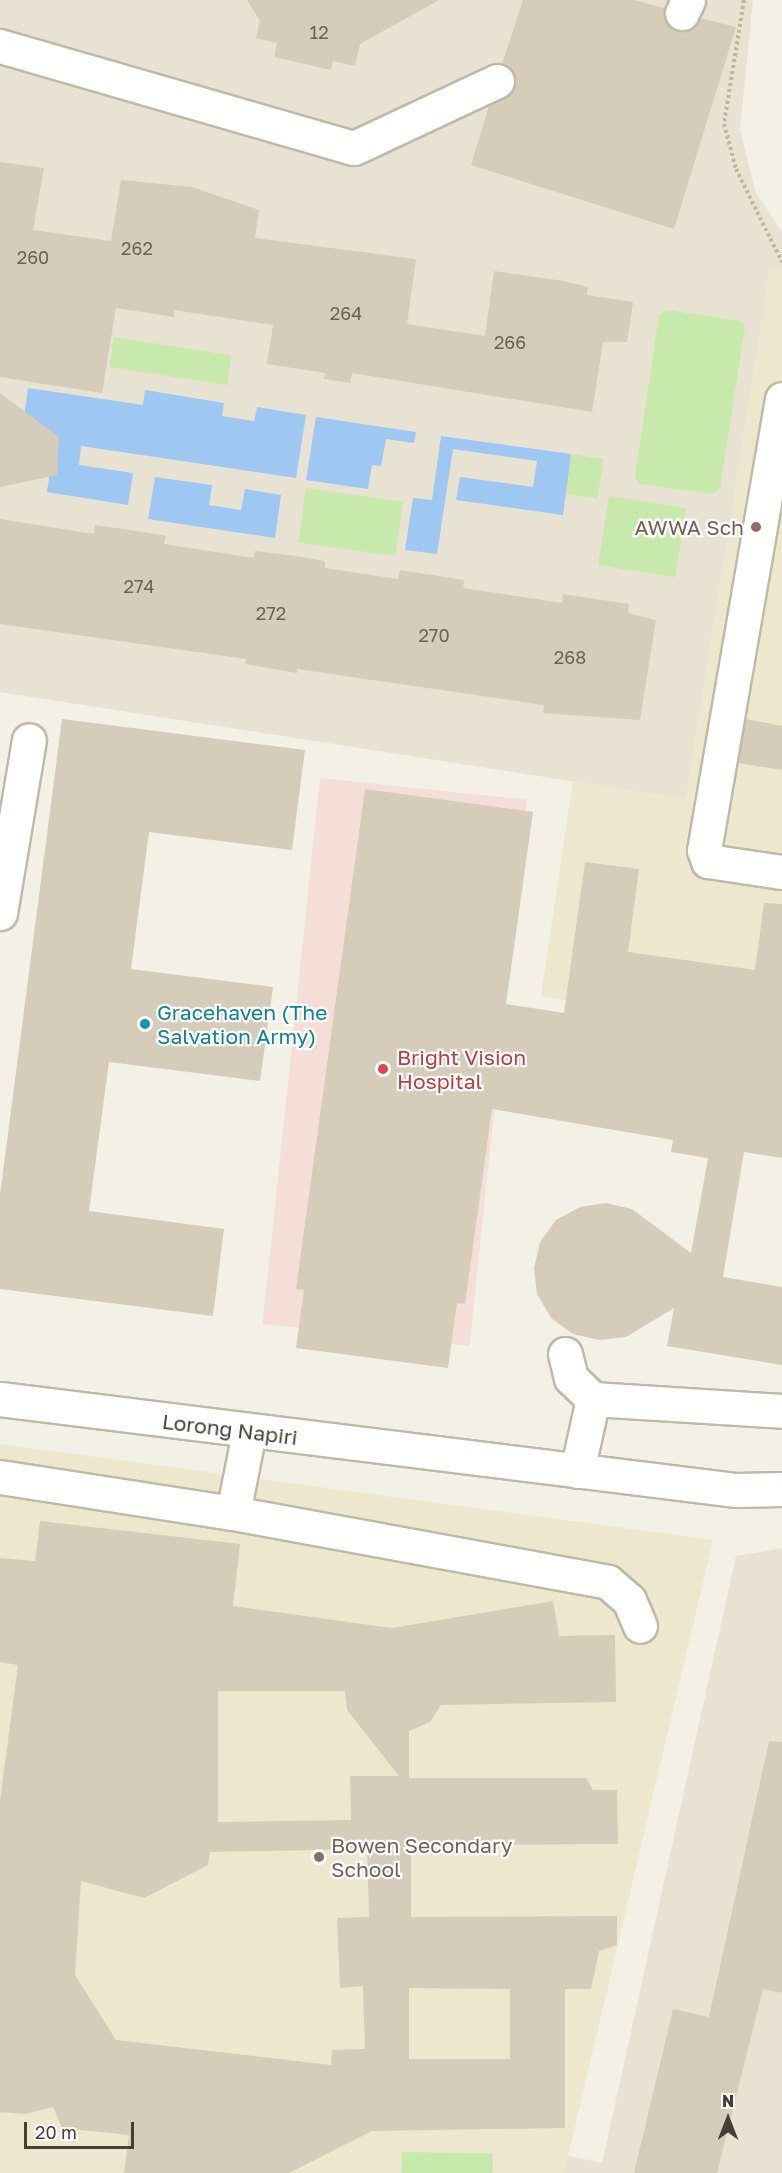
<!DOCTYPE html>
<style>
body{margin:0}
#map{position:relative;width:782px;height:2173px;overflow:hidden;background:#f3f0e5;font-family:"Golos Text",sans-serif}
div>[style]{position:absolute}
.residential>*{inset:0;background:#e7e2d2}
.education>*{inset:0;background:#ede7ce}
.medical>*{inset:0;background:#f4ded7;transform-origin:0 0}
.green>*{inset:0;background:#c8e9ac;transform-origin:0 0}
.water>*{inset:0;background:#9ec8f2}
.building>*{inset:0;background:#d5cdba}
.path>*{height:4px;margin-top:-2px;transform-origin:0;background:repeating-linear-gradient(90deg,#c1b698 0 3px,transparent 0 6px)}
.roads{filter:drop-shadow(2px 0 #bfb9a7) drop-shadow(-2px 0 #bfb9a7) drop-shadow(0 2px #bfb9a7) drop-shadow(0 -2px #bfb9a7)}
.minor>*{height:33px;margin:-16.5px;padding:0 16.5px;transform-origin:16.5px;border-radius:16.5px;background:#fff}
.dots>*{width:16px;height:16px;translate:-50% -50%;box-sizing:border-box;border:3px solid #fff;border-radius:50%}
span{translate:-50% -50%;white-space:nowrap;text-align:center;line-height:1.15;-webkit-text-stroke:4.5px #fff;paint-order:stroke}
.number-label{font-size:18px;color:#696356}
.number-label span{-webkit-text-stroke-width:0}
.education-label{font-size:21px;color:#785e54}
.right{translate:-100% -50%;text-align:right}
.left{translate:0 -50%;text-align:left}
.culture-label{font-size:21px;color:#0d838f}
.health-label{font-size:21px;color:#be3a42}
.street-label{font-size:21px;color:#454034}
.north{position:absolute;left:698px;top:2089px;width:60px;height:60px;-webkit-text-stroke:4px #fff;paint-order:stroke;rotate:0deg;font-size:16px;font-weight:700;line-height:24px;text-align:center;color:#454034}
.north::after{content:'';display:block;margin:auto;width:21px;height:27px;background:#454034;clip-path:polygon(50% 0,100% 100%,50% 72%,0 100%)}
.scale{position:absolute;left:24px;top:2122px;width:110px;height:27px;box-sizing:border-box;border:3px solid #454034;border-top:0;padding-left:8px;font-size:18px;line-height:21px;white-space:nowrap;color:#454034;-webkit-text-stroke:4px #fff;paint-order:stroke}
</style>
<div id="map">
<div class="residential">
<i style="clip-path:polygon(0 0,753px 0,740px 128px,755px 191px,782px 232px,782px 272px,770px 269px,686px 799px,0 692px)"></i>
<i style="clip-path:polygon(782px 1548px,782px 2173px,561px 2173px,565px 2155px,602px 2163px,736px 1556px)"></i>
</div>
<div class="education">
<i style="clip-path:polygon(770px 269px,782px 272px,782px 1035px,541px 996px,573px 781px,686px 799px)"></i>
<i style="clip-path:polygon(0 1444px,713px 1540px,564px 2173px,0 2173px)"></i>
</div>
<div class="medical">
<i style="left:320px;top:778px;width:208px;height:549px;rotate:6deg"></i>
</div>
<div class="green">
<i style="clip-path:polygon(667px 310px,741px 321px,745px 327px,720px 488px,713px 494px,640px 484px,635px 477px,659px 315px)"></i>
<i style="left:114px;top:337px;width:119px;height:30px;rotate:9deg"></i>
<i style="left:571px;top:454px;width:33px;height:40px;rotate:9deg"></i>
<i style="left:306px;top:488px;width:98px;height:55px;rotate:8deg"></i>
<i style="left:609px;top:496px;width:78px;height:70px;rotate:9deg"></i>
<i style="left:402px;top:2152px;width:91px;height:21px;rotate:1deg"></i>
</div>
<div class="water">
<i style="clip-path:polygon(28px 388px,143px 405px,145px 390px,224px 403px,222px 416px,254px 421px,257px 407px,306px 415px,296px 478px,81px 446px,79px 465px,133px 473px,128px 505px,47px 492px,50px 470px,21px 437px)"></i>
<i style="clip-path:polygon(316px 417px,416px 432px,414px 443px,386px 439px,381px 466px,372px 465px,368px 489px,306px 480px)"></i>
<i style="clip-path:polygon(441px 436px,571px 454px,563px 515px,456px 500px,460px 477px,533px 487px,537px 461px,453px 449px,437px 554px,405px 550px,413px 498px,432px 500px)"></i>
<i style="clip-path:polygon(155px 477px,212px 485px,209px 505px,241px 510px,245px 489px,281px 495px,275px 538px,148px 519px)"></i>
</div>
<div class="building">
<i style="clip-path:polygon(247px 0,439px 0,360px 44px,355px 66px,333px 61px,331px 70px,274px 57px,277px 43px,256px 38px,260px 21px)"></i>
<i style="clip-path:polygon(523px 0,635px 0,664px 8px,666px 23px,675px 30px,692px 29px,700px 18px,736px 27px,674px 229px,471px 165px,489px 105px,512px 92px,516px 83px,514px 73px,502px 64px)"></i>
<i style="clip-path:polygon(0 162px,44px 168px,33px 230px,111px 241px,121px 180px,192px 187px,259px 210px,255px 238px,416px 259px,407px 324px,485px 336px,494px 271px,564px 281px,588px 287px,587px 295px,633px 302px,627px 342px,603px 342px,592px 412px,352px 373px,350px 383px,324px 379px,325px 373px,267px 364px,273px 325px,174px 310px,174px 317px,116px 308px,102px 393px,0 377px)"></i>
<i style="clip-path:polygon(0 393px,59px 437px,57px 475px,0 487px)"></i>
<i style="clip-path:polygon(0 519px,94px 534px,95px 525px,136px 531px,166px 536px,164px 544px,254px 558px,255px 551px,296px 556px,325px 561px,325px 568px,398px 579px,400px 570px,464px 580px,463px 588px,562px 603px,563px 594px,629px 604px,628px 613px,656px 620px,640px 720px,543px 713px,544px 705px,297px 669px,297px 673px,245px 664px,246px 659px,0 624px)"></i>
<i style="clip-path:polygon(62px 719px,305px 750px,292px 850px,149px 832px,131px 969px,273px 987px,260px 1081px,109px 1062px,89px 1211px,224px 1229px,213px 1316px,0 1289px,0 1195px)"></i>
<i style="clip-path:polygon(746px 719px,782px 726px,782px 770px,738px 763px)"></i>
<i style="clip-path:polygon(365px 789px,533px 812px,506px 1004px,564px 1013px,585px 862px,639px 869px,628px 952px,755px 970px,764px 903px,782px 904px,782px 1158px,744px 1152px,723px 1277px,782px 1287px,782px 1365px,667px 1346px,674px 1308px,626px 1337px,599px 1340px,573px 1334px,551px 1318px,537px 1294px,534px 1268px,540px 1242px,556px 1220px,580px 1207px,606px 1203px,632px 1209px,691px 1253px,708px 1158px,671px 1152px,673px 1140px,492px 1109px,465px 1304px,457px 1303px,448px 1368px,296px 1348px,304px 1290px,296px 1289px)"></i>
<i style="clip-path:polygon(evenodd,40px 1521px,240px 1544px,233px 1606px,392px 1628px,553px 1601px,559px 1636px,615px 1635px,616px 1702px,441px 1705px,430px 1722px,409px 1731px,409px 1778px,586px 1778px,593px 1790px,617px 1790px,618px 1844px,411px 1845px,411px 1917px,617px 1916px,617px 1945px,599px 1951px,591px 1989px,565px 1989px,565px 2128px,372px 2131px,289px 2173px,124px 2173px,129px 2135px,62px 2128px,53px 2107px,25px 2114px,0 2112px,0 1801px,18px 1665px,0 1662px,0 1558px,35px 1561px,40px 1521px,218px 1691px,345px 1691px,347px 1710px,399px 1776px,350px 1776px,351px 1820px,218px 1822px,218px 1691px,40px 1521px,367px 1849px,369px 1917px,337px 1918px,340px 1988px,363px 1986px,365px 2049px,332px 2050px,331px 2065px,116px 2040px,75px 1975px,81px 1881px,144px 1898px,208px 1865px,210px 1852px,367px 1849px,40px 1521px,409px 1988px,510px 1989px,510px 2059px,409px 2059px,409px 1988px)"></i>
<i style="clip-path:polygon(769px 1741px,782px 1742px,782px 1993px,763px 1989px,717px 2173px,634px 2173px,673px 2009px,709px 2017px)"></i>
</div>
<div class="path">
<i style="left:744px;top:0;width:126px;rotate:99.2deg"></i>
<i style="left:724px;top:124px;width:47px;rotate:75.1deg"></i>
<i style="left:736px;top:169px;width:104px;rotate:63.7deg"></i>
</div>
<div class="roads">
<div class="minor">
<i style="left:682px;top:13px;width:14px;rotate:-65deg"></i>
<i style="left:0;top:46px;width:368px;rotate:16.1deg"></i>
<i style="left:354px;top:148px;width:158px;rotate:-25.1deg"></i>
<i style="left:782px;top:399px;width:458px;rotate:99.8deg"></i>
<i style="left:704px;top:850px;width:12px;rotate:70deg"></i>
<i style="left:708px;top:861px;width:75px;rotate:8.5deg"></i>
<i style="left:0;top:913px;width:175px;rotate:-80.5deg"></i>
<i style="left:565px;top:1354px;width:25px;rotate:76deg"></i>
<i style="left:571px;top:1378px;width:30px;rotate:44deg"></i>
<i style="left:0;top:1399px;width:742px;rotate:7.05deg"></i>
<i style="left:736px;top:1490px;width:46px;rotate:-1.2deg"></i>
<i style="left:577px;top:1471px;width:74px;rotate:-77.5deg"></i>
<i style="left:593px;top:1399px;width:189px;rotate:3.6deg"></i>
<i style="left:0;top:1477px;width:236px;rotate:8.8deg"></i>
<i style="left:233px;top:1513px;width:83px;rotate:-78.8deg"></i>
<i style="left:233px;top:1513px;width:381px;rotate:10.4deg"></i>
<i style="left:608px;top:1582px;width:28px;rotate:41deg"></i>
<i style="left:629px;top:1600px;width:28px;rotate:67deg"></i>
</div>
</div>
<div class="dots">
<i style="left:756px;top:527px;background:#8d6e63"></i>
<i style="left:145px;top:1024px;background:#0f9aa8"></i>
<i style="left:383px;top:1069px;background:#e0444e"></i>
<i style="left:319px;top:1857px;background:#8d6e63"></i>
</div>
<div class="number-label">
<span style="left:319px;top:32px">12</span>
<span style="left:137px;top:248px">262</span>
<span style="left:33px;top:257px">260</span>
<span style="left:346px;top:313px">264</span>
<span style="left:510px;top:342px">266</span>
<span style="left:139px;top:586px">274</span>
<span style="left:271px;top:613px">272</span>
<span style="left:434px;top:635px">270</span>
<span style="left:570px;top:657px">268</span>
</div>
<div class="education-label">
<span class="right" style="left:744px;top:527px">AWWA Sch</span>
<span class="left" style="left:331px;top:1857px">Bowen Secondary<br>School</span>
</div>
<div class="culture-label">
<span class="left" style="left:157px;top:1024px">Gracehaven (The<br>Salvation Army)</span>
</div>
<div class="health-label">
<span class="left" style="left:397px;top:1069px">Bright Vision<br>Hospital</span>
</div>
<div class="street-label">
<span style="left:230px;top:1429px;rotate:7deg">Lorong Napiri</span>
</div>
<div class="north">N</div>
<div class="scale">20 m</div>
</div>
